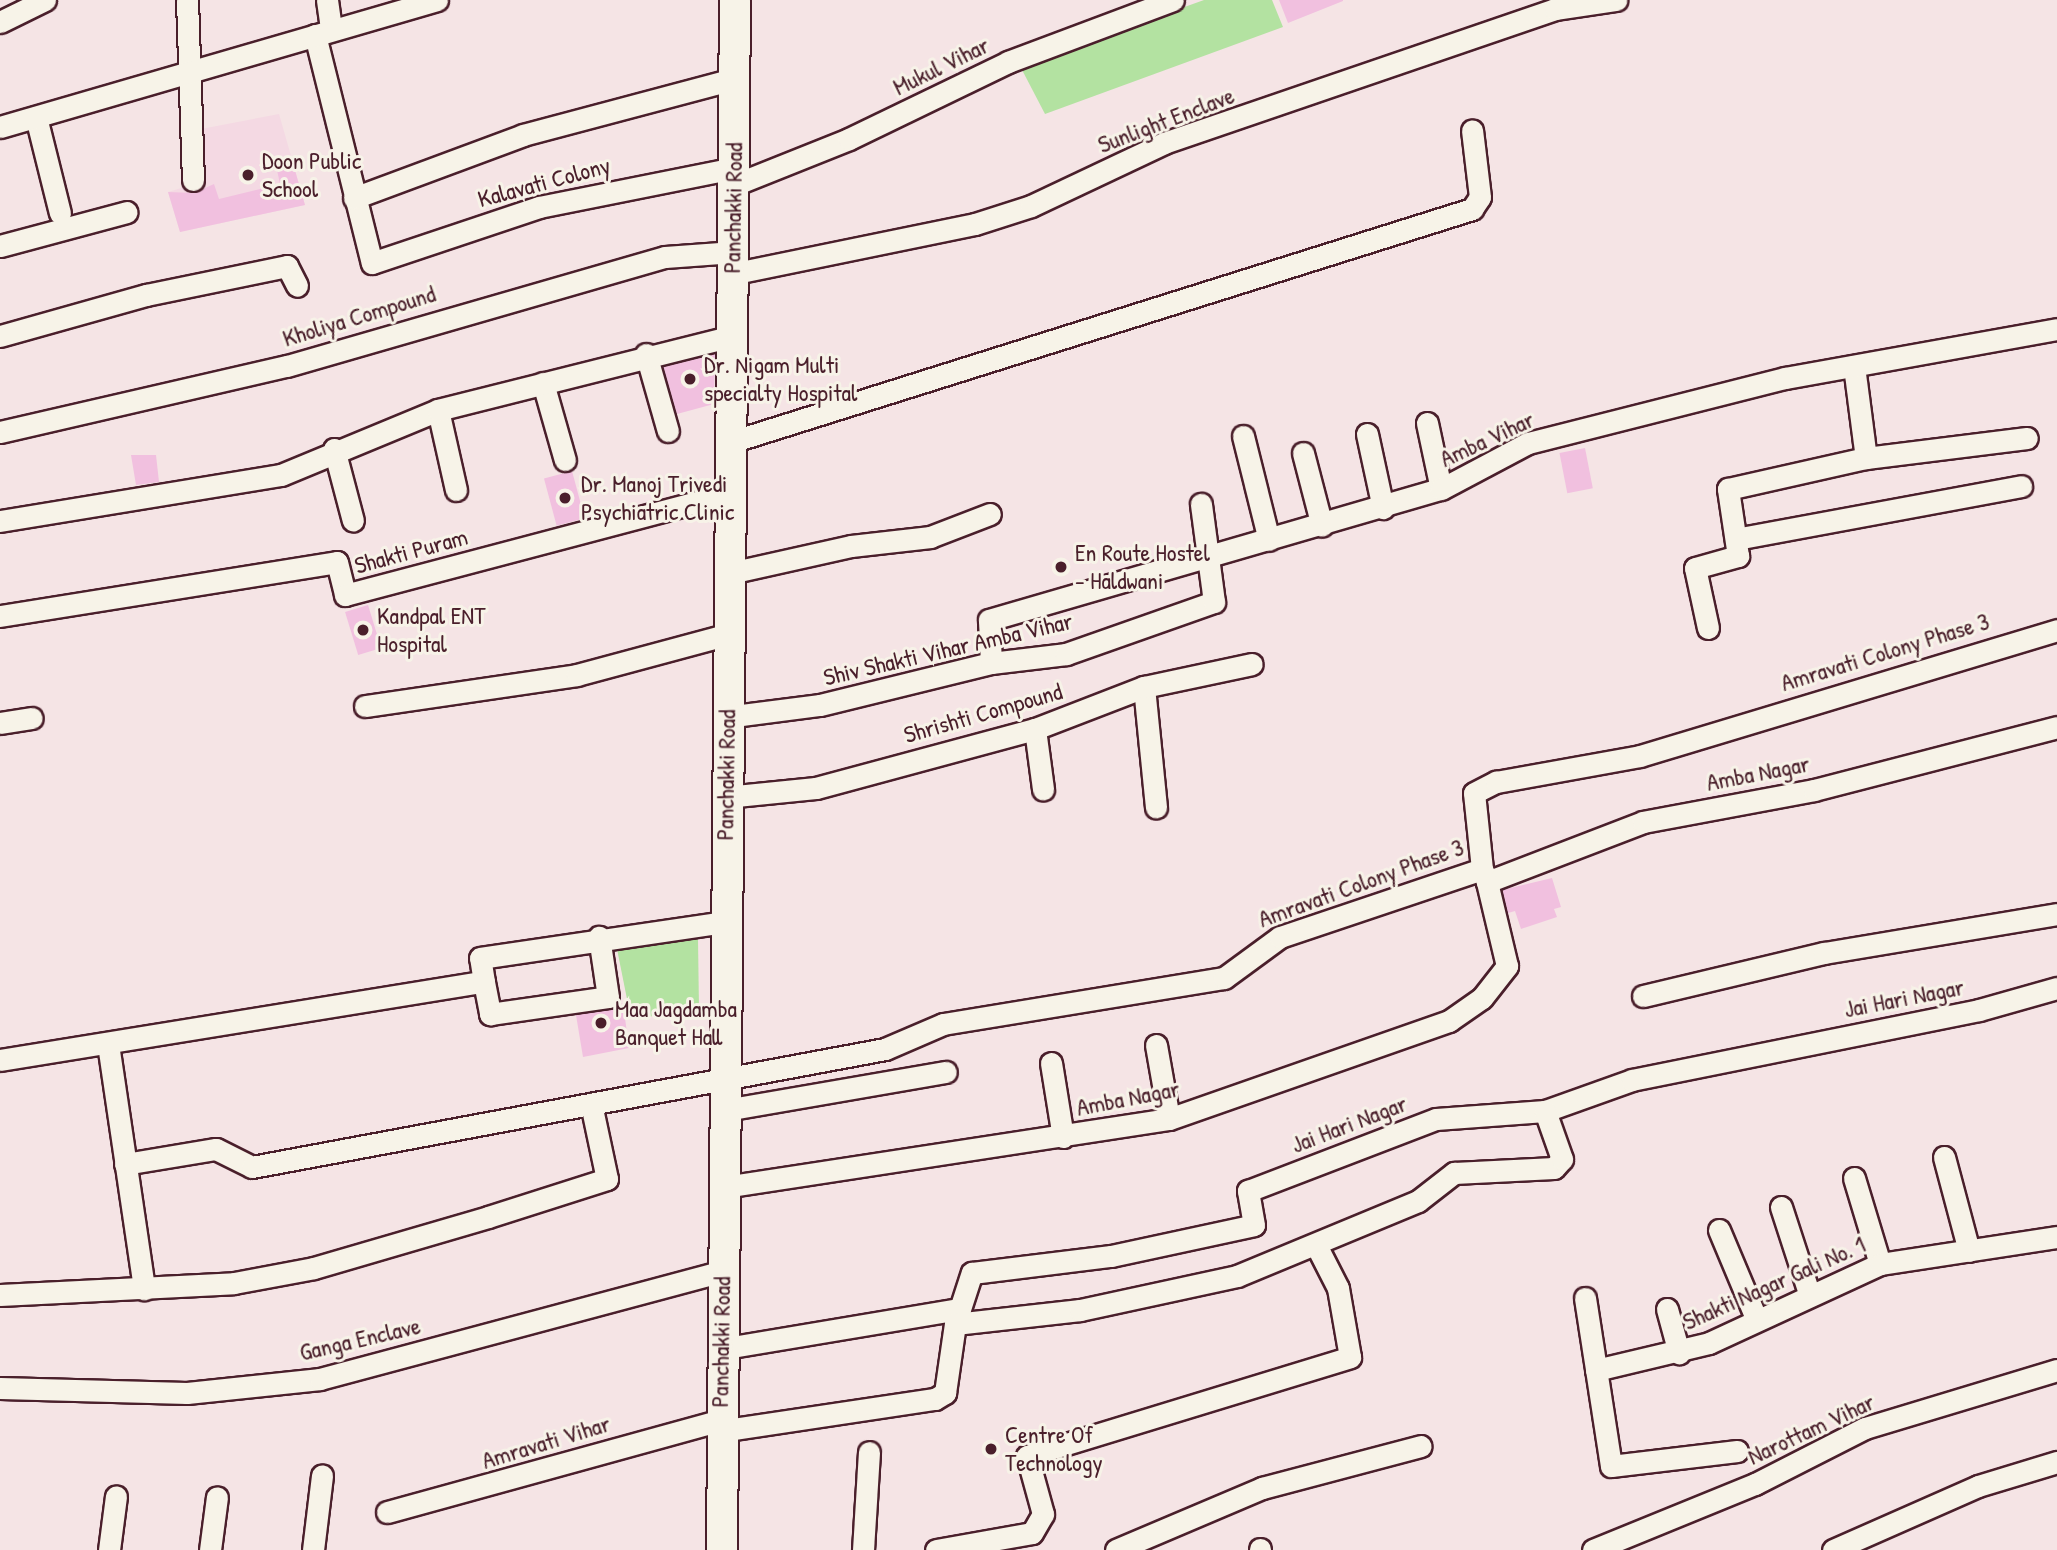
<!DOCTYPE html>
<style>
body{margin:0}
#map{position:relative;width:2057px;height:1550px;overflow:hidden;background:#f5e4e5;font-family:"Patrick Hand",sans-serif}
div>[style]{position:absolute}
.built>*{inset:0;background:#f4d9e3}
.green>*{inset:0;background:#b3e2a1}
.building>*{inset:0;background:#f1c0df;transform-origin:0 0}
.roads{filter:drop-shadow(2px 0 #4a1f2b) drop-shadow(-2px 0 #4a1f2b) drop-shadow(0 2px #4a1f2b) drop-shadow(0 -2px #4a1f2b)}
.street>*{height:21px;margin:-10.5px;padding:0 10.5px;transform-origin:10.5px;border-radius:10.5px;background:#f7f3e8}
.secondary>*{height:30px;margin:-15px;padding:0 15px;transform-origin:15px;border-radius:15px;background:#f7f3e8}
.dots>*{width:19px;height:19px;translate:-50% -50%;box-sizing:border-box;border:4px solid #f7f3e8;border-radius:50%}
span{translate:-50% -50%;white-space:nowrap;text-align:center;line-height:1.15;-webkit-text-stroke:6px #f7f3e8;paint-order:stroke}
.street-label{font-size:24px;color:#4a1f2b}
.poi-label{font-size:24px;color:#4a1f2b}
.left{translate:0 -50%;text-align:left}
</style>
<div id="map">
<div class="built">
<i style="clip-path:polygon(279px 114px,305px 205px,180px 232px,168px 192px,198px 183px,201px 129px)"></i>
</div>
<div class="green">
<i style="clip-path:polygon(1204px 0,1272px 0,1283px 27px,1045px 114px,1020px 66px)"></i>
<i style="clip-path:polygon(698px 939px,699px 1010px,631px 1019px,617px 949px)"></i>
</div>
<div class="building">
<i style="clip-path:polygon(1279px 0,1343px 0,1343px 1px,1288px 23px)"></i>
<i style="clip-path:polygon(294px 167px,305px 205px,180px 232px,168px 192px,194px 193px,214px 184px,219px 199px,280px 184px,277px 170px)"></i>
<i style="clip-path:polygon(715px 354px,714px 404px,677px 414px,663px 367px)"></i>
<i style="left:1585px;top:448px;width:41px;height:26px;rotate:79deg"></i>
<i style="clip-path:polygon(131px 455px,156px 455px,159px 482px,136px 485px)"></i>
<i style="left:572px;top:471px;width:49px;height:29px;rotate:75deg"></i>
<i style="left:368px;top:605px;width:45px;height:24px;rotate:73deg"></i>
<i style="clip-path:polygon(1552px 878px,1561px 907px,1554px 909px,1557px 917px,1521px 929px,1515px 911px,1508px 913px,1502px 890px)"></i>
<i style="clip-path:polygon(623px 1003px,629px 1048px,583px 1057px,576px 1015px)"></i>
</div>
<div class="roads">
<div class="street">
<i style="left:187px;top:0;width:180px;rotate:88.1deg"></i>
<i style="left:327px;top:0;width:30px;rotate:82deg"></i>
<i style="left:0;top:22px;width:50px;rotate:-26.1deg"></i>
<i style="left:315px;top:35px;width:235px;rotate:76deg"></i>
<i style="left:372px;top:263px;width:176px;rotate:-18.5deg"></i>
<i style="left:539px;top:207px;width:199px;rotate:-11.3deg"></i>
<i style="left:36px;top:117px;width:99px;rotate:76deg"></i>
<i style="left:0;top:127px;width:455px;rotate:-16.2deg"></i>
<i style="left:734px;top:185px;width:124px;rotate:-21.8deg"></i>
<i style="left:849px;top:139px;width:177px;rotate:-25.8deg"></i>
<i style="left:1008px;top:62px;width:176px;rotate:-20.6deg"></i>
<i style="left:354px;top:198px;width:180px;rotate:-20.4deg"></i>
<i style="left:523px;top:135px;width:218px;rotate:-14.9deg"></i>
<i style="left:0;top:246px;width:131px;rotate:-15deg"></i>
<i style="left:731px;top:274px;width:249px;rotate:-11.6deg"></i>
<i style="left:975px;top:224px;width:59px;rotate:-17.8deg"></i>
<i style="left:1031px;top:206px;width:147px;rotate:-25.3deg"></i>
<i style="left:1164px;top:143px;width:413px;rotate:-18.9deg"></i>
<i style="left:1555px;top:9px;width:62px;rotate:-8.4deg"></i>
<i style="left:0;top:336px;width:152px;rotate:-15.7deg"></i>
<i style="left:146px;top:295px;width:144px;rotate:-11.6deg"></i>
<i style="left:287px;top:266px;width:22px;rotate:63deg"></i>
<i style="left:646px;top:354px;width:80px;rotate:74.1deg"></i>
<i style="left:1854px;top:366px;width:93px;rotate:82.6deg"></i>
<i style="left:543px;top:383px;width:80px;rotate:74.1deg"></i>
<i style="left:438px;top:410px;width:82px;rotate:77.3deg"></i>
<i style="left:1427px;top:423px;width:67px;rotate:78deg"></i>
<i style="left:0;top:432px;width:294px;rotate:-13deg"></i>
<i style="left:287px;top:366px;width:393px;rotate:-16.1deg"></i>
<i style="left:665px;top:257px;width:69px;rotate:-4.1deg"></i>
<i style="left:1367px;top:434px;width:76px;rotate:77.8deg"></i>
<i style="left:1243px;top:436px;width:107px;rotate:76deg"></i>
<i style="left:734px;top:441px;width:774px;rotate:-17.45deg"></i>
<i style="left:1472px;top:209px;width:14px;rotate:-56deg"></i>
<i style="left:1480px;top:197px;width:67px;rotate:-96.8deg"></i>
<i style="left:334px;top:449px;width:74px;rotate:75.2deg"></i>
<i style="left:1303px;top:453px;width:75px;rotate:75.4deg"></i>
<i style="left:0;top:521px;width:285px;rotate:-9.3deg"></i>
<i style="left:281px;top:475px;width:170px;rotate:-22.5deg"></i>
<i style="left:438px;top:410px;width:303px;rotate:-14.1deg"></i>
<i style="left:1736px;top:539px;width:290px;rotate:-10.5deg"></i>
<i style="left:730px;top:573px;width:124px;rotate:-12.6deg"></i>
<i style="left:851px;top:546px;width:80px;rotate:-6.5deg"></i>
<i style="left:930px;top:537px;width:64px;rotate:-21deg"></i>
<i style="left:0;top:616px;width:341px;rotate:-9.1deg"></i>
<i style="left:337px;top:562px;width:34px;rotate:76deg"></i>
<i style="left:345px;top:595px;width:400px;rotate:-14.8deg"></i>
<i style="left:1708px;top:628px;width:61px;rotate:-102.2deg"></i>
<i style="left:1695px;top:568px;width:45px;rotate:-15.6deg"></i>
<i style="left:1738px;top:556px;width:68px;rotate:-98.5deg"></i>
<i style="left:1728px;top:489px;width:141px;rotate:-12.7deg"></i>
<i style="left:1866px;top:458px;width:162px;rotate:-7.1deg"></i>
<i style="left:991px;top:663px;width:43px;rotate:-92.7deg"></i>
<i style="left:989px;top:620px;width:471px;rotate:-16.2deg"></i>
<i style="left:1441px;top:489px;width:98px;rotate:-27.9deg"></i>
<i style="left:1528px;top:443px;width:265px;rotate:-14.2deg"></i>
<i style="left:1785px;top:378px;width:276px;rotate:-10.2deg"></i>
<i style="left:1144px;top:687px;width:121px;rotate:84.3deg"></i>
<i style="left:365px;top:706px;width:214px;rotate:-8.3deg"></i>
<i style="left:577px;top:675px;width:157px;rotate:-15.1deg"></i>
<i style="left:726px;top:717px;width:95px;rotate:-7.3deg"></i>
<i style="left:820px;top:705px;width:176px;rotate:-13.8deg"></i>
<i style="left:991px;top:663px;width:76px;rotate:-6.8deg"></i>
<i style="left:1066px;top:654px;width:157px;rotate:-19.4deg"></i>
<i style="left:1214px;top:602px;width:99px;rotate:-97.6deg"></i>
<i style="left:0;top:723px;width:32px;rotate:-9deg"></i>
<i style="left:1035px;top:729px;width:61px;rotate:82.4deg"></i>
<i style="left:726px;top:797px;width:90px;rotate:-5.7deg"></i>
<i style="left:816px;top:788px;width:227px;rotate:-15.1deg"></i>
<i style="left:1035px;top:729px;width:117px;rotate:-21.1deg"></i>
<i style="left:1144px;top:687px;width:110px;rotate:-12deg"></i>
<i style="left:1483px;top:871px;width:12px;rotate:70deg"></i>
<i style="left:1487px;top:882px;width:167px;rotate:-21deg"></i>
<i style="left:1643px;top:822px;width:174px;rotate:-10.6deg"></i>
<i style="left:1814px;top:790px;width:251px;rotate:-14.5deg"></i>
<i style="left:484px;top:982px;width:33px;rotate:79deg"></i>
<i style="left:490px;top:1014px;width:119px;rotate:-8.2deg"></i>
<i style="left:608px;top:997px;width:61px;rotate:-98.5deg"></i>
<i style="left:1643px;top:996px;width:186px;rotate:-13.4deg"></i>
<i style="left:1824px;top:953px;width:236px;rotate:-9.5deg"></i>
<i style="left:108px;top:1044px;width:248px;rotate:81.6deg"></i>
<i style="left:1156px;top:1045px;width:75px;rotate:80deg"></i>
<i style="left:0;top:1060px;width:490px;rotate:-9.2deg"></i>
<i style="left:484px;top:982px;width:24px;rotate:-99deg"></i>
<i style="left:480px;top:958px;width:248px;rotate:-8.4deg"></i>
<i style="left:1051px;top:1063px;width:75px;rotate:80.8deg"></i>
<i style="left:725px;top:1110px;width:224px;rotate:-9.8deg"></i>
<i style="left:1944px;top:1157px;width:97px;rotate:75.1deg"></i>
<i style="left:125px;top:1164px;width:92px;rotate:-9.4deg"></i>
<i style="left:216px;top:1149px;width:40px;rotate:26.6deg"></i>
<i style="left:252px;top:1167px;width:644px;rotate:-10.56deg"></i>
<i style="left:885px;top:1049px;width:63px;rotate:-23.3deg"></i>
<i style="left:943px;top:1024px;width:285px;rotate:-9.3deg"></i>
<i style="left:1224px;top:978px;width:69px;rotate:-36.2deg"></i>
<i style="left:1280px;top:937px;width:213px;rotate:-18.6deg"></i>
<i style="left:1482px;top:869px;width:76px;rotate:-96deg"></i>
<i style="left:1474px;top:793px;width:25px;rotate:-27deg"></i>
<i style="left:1496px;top:782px;width:146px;rotate:-10.2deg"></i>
<i style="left:1640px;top:756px;width:436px;rotate:-16.8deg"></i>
<i style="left:1854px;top:1178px;width:90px;rotate:73.2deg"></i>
<i style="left:724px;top:1187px;width:450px;rotate:-8.7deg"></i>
<i style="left:1169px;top:1119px;width:297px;rotate:-19.3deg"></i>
<i style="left:1449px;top:1021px;width:40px;rotate:-34.9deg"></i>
<i style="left:1482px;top:998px;width:41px;rotate:-52deg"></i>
<i style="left:1507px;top:966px;width:86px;rotate:-103.4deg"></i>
<i style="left:1781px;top:1207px;width:90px;rotate:72deg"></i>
<i style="left:1719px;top:1230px;width:95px;rotate:67.2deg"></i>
<i style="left:0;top:1295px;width:234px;rotate:-2.9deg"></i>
<i style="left:234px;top:1283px;width:81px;rotate:-10.6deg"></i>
<i style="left:314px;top:1268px;width:181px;rotate:-16.3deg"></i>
<i style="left:488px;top:1217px;width:125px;rotate:-17.7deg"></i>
<i style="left:607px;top:1179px;width:77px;rotate:-102deg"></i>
<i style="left:1585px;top:1298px;width:170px;rotate:81.2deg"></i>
<i style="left:1611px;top:1466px;width:127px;rotate:-6.8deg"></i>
<i style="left:1667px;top:1309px;width:46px;rotate:74.7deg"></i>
<i style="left:720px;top:1349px;width:243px;rotate:-9.5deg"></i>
<i style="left:960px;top:1309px;width:38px;rotate:-72deg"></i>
<i style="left:972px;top:1273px;width:140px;rotate:-7deg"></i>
<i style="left:1111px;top:1256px;width:146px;rotate:-12.2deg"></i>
<i style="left:1254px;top:1225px;width:35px;rotate:-100deg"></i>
<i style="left:1248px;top:1191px;width:201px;rotate:-21deg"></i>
<i style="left:1436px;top:1119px;width:109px;rotate:-4.2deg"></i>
<i style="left:1545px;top:1111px;width:92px;rotate:-19.6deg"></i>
<i style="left:1632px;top:1080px;width:354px;rotate:-11.4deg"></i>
<i style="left:1979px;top:1010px;width:81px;rotate:-15.8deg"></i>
<i style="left:1596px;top:1370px;width:116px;rotate:-13.4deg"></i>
<i style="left:1709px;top:1343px;width:188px;rotate:-24.8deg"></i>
<i style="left:1880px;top:1264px;width:179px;rotate:-8.7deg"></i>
<i style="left:0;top:1388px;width:187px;rotate:1.5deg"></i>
<i style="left:187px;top:1393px;width:134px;rotate:-6deg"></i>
<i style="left:320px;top:1379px;width:416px;rotate:-15deg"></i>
<i style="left:720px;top:1431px;width:217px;rotate:-8.5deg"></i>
<i style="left:935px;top:1399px;width:12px;rotate:-31deg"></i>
<i style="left:945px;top:1393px;width:70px;rotate:-81.8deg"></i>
<i style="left:955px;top:1324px;width:126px;rotate:-6.4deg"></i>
<i style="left:1080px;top:1310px;width:161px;rotate:-12.2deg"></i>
<i style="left:1237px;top:1276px;width:196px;rotate:-22.5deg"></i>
<i style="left:1418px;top:1201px;width:46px;rotate:-37.9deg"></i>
<i style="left:1454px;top:1173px;width:100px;rotate:-2.9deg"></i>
<i style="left:1554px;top:1168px;width:12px;rotate:-48deg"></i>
<i style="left:1562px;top:1159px;width:51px;rotate:-109.5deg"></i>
<i style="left:387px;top:1512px;width:345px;rotate:-15.4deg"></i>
<i style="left:1260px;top:1549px;width:1px;rotate:90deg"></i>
<i style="left:109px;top:1550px;width:54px;rotate:-82.6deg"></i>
<i style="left:210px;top:1550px;width:53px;rotate:-82.5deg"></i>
<i style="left:313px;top:1550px;width:75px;rotate:-83.1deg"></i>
<i style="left:863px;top:1550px;width:98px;rotate:-86.5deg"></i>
<i style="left:936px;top:1550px;width:97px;rotate:-10deg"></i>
<i style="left:1032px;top:1533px;width:22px;rotate:-60deg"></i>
<i style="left:1043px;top:1514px;width:60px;rotate:-105.4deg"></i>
<i style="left:1027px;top:1456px;width:338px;rotate:-17deg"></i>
<i style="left:1350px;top:1357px;width:70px;rotate:-99.9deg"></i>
<i style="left:1338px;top:1288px;width:46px;rotate:-117.1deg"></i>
<i style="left:1116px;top:1550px;width:159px;rotate:-23deg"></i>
<i style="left:1262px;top:1488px;width:164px;rotate:-14.8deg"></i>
<i style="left:1593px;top:1550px;width:175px;rotate:-22.2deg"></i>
<i style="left:1755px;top:1484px;width:123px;rotate:-27deg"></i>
<i style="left:1865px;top:1428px;width:201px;rotate:-16.8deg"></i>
<i style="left:1833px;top:1550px;width:158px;rotate:-23.8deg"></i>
<i style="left:1978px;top:1486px;width:83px;rotate:-16.9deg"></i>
</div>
<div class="secondary">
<i style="left:722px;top:1550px;width:1550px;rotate:-89.52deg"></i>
</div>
</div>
<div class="dots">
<i style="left:248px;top:175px;background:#4a1f2b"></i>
<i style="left:690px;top:379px;background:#4a1f2b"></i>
<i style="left:565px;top:498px;background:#4a1f2b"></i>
<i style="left:1061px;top:567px;background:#4a1f2b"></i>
<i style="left:363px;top:630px;background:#4a1f2b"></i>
<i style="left:601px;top:1023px;background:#4a1f2b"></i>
<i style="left:991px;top:1449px;background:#4a1f2b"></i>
</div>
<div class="street-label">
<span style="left:941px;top:66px;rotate:-26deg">Mukul Vihar</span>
<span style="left:1166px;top:120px;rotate:-21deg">Sunlight Enclave</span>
<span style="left:544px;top:182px;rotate:-15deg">Kalavati Colony</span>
<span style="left:733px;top:208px;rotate:-89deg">Panchakki Road</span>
<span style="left:359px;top:316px;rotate:-17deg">Kholiya Compound</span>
<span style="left:1487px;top:439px;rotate:-25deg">Amba Vihar</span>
<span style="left:411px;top:551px;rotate:-15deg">Shakti Puram</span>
<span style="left:948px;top:649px;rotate:-13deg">Shiv Shakti Vihar Amba Vihar</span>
<span style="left:1885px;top:652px;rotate:-17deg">Amravati Colony Phase 3</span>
<span style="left:983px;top:713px;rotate:-16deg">Shrishti Compound</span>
<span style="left:1758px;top:773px;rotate:-11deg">Amba Nagar</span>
<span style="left:726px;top:775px;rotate:-89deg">Panchakki Road</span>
<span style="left:1361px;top:883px;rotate:-20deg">Amravati Colony Phase 3</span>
<span style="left:1904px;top:998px;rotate:-11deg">Jai Hari Nagar</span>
<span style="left:1128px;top:1098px;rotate:-11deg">Amba Nagar</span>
<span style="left:1349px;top:1124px;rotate:-21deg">Jai Hari Nagar</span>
<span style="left:1774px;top:1283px;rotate:-24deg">Shakti Nagar Gali No. 1</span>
<span style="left:360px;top:1339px;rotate:-13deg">Ganga Enclave</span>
<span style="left:721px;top:1342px;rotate:-89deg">Panchakki Road</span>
<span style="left:1811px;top:1429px;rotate:-25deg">Narottam Vihar</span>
<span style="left:546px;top:1442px;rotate:-17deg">Amravati Vihar</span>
</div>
<div class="poi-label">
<span class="left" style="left:262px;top:175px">Doon Public<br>School</span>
<span class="left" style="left:704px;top:379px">Dr. Nigam Multi<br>specialty Hospital</span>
<span class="left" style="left:581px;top:498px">Dr. Manoj Trivedi<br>Psychiatric Clinic</span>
<span class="left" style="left:1075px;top:567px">En Route Hostel<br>- Haldwani</span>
<span class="left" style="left:377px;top:630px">Kandpal ENT<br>Hospital</span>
<span class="left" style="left:615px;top:1023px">Maa Jagdamba<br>Banquet Hall</span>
<span class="left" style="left:1005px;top:1449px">Centre Of<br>Technology</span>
</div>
</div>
